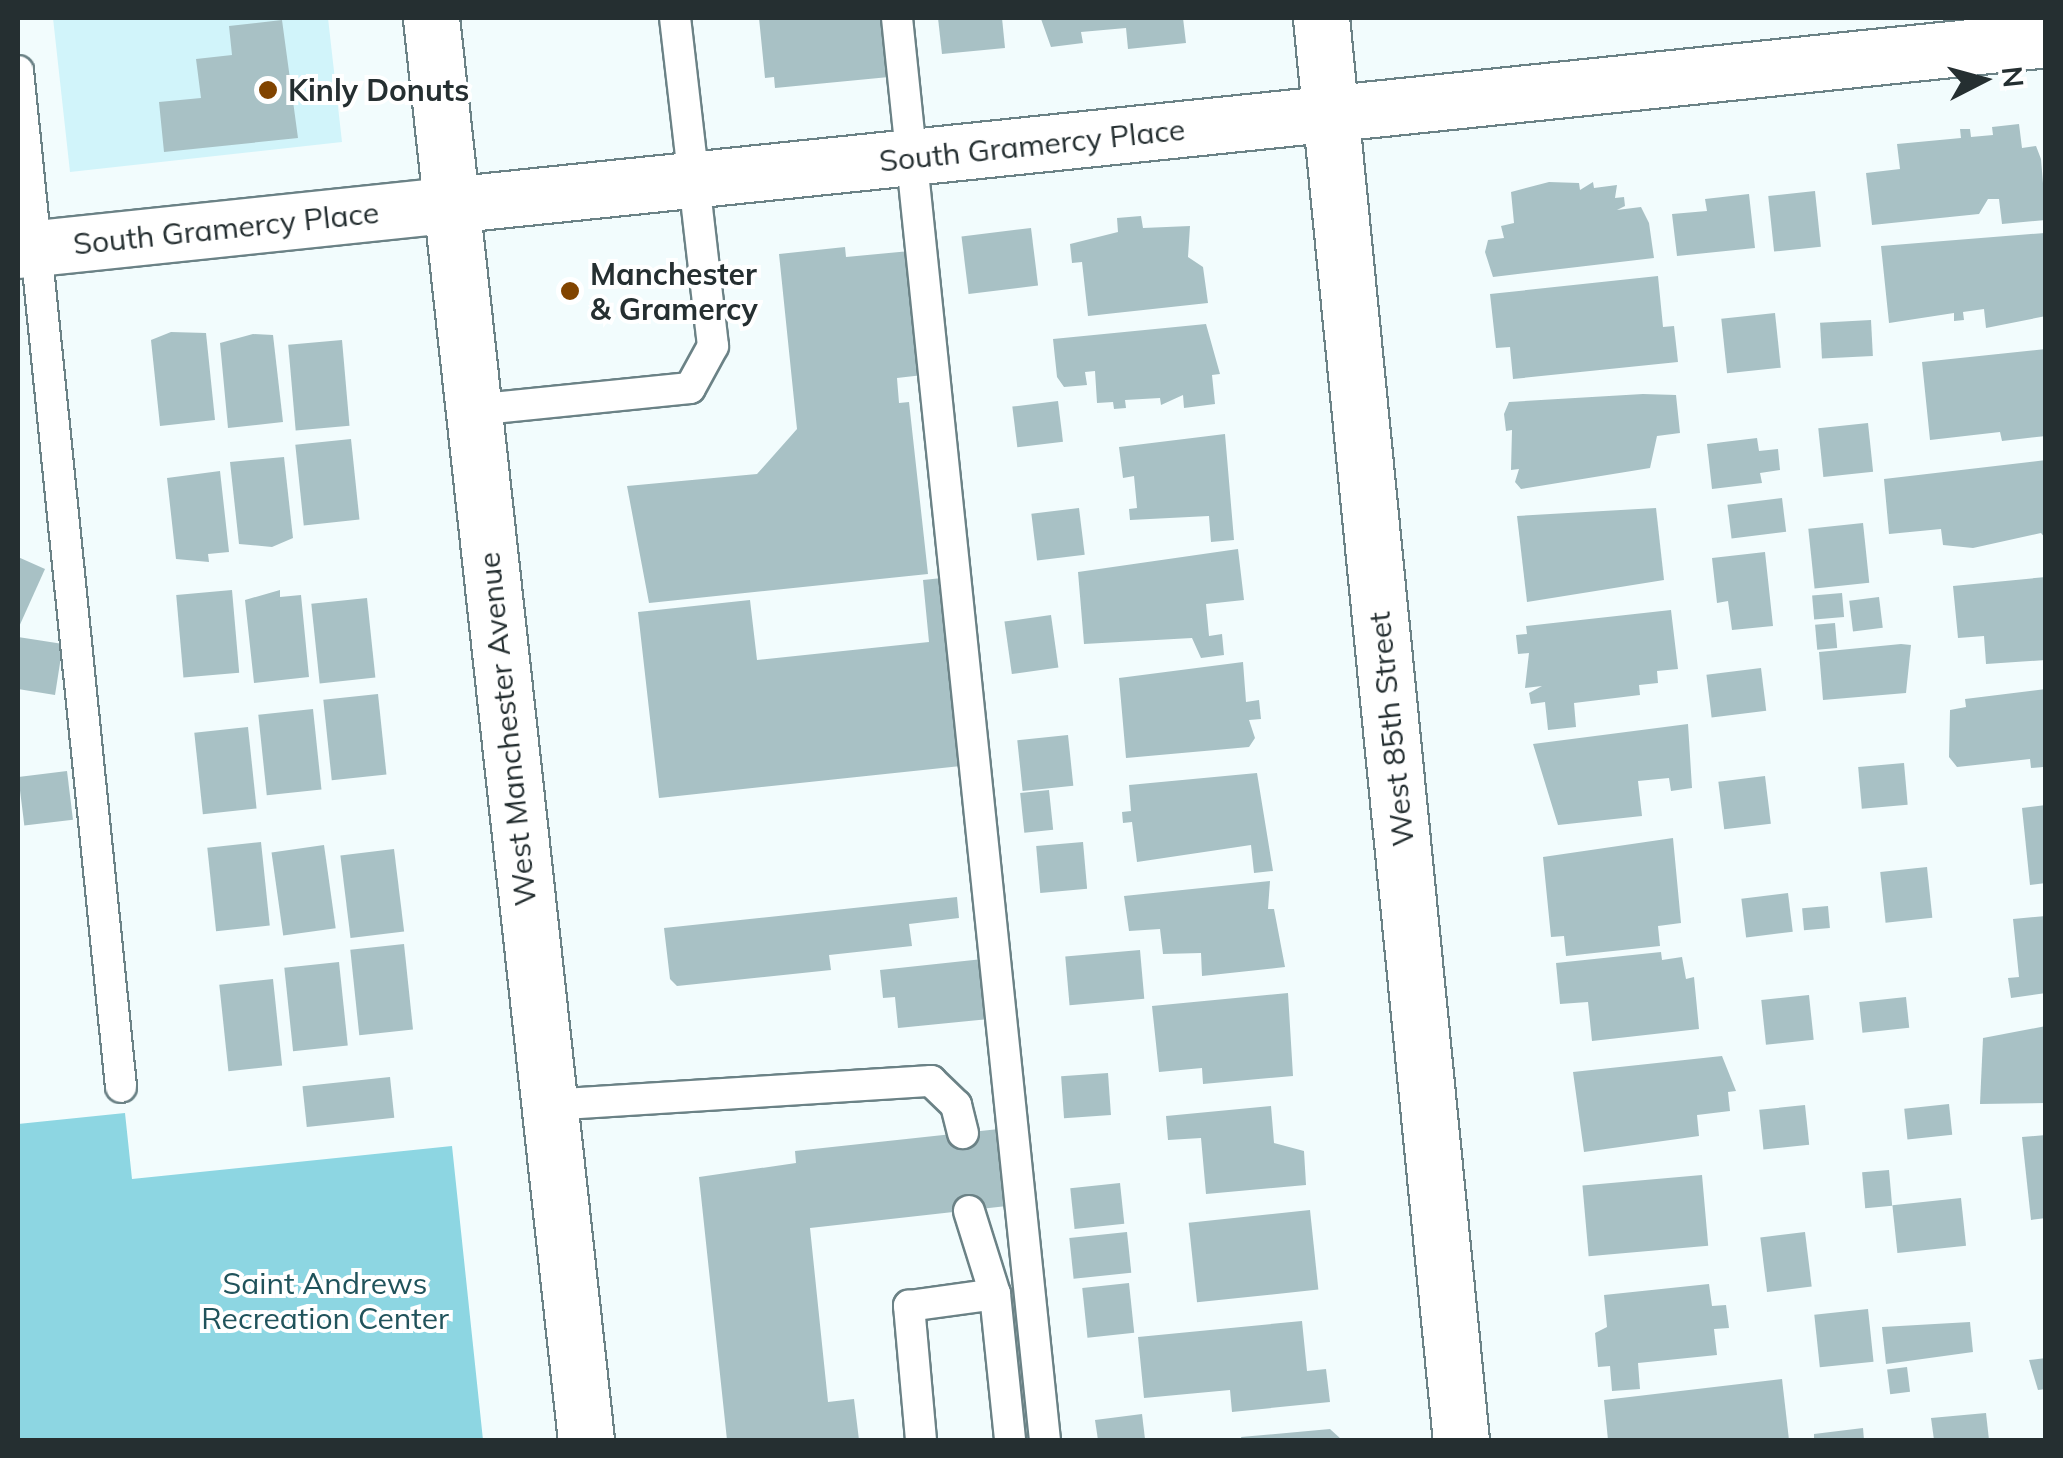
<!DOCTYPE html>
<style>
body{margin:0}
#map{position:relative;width:2063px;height:1458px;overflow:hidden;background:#f2fcfd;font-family:Mulish,sans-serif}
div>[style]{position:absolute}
.built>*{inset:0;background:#d1f4fa}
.green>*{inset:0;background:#8dd6e2}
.building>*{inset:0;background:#a8c1c5;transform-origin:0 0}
.roads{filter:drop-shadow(2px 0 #6b8286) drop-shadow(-2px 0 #6b8286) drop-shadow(0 2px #6b8286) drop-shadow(0 -2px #6b8286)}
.service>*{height:30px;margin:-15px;padding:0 15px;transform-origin:15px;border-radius:15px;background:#fff}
.minor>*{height:55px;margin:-27.5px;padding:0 27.5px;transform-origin:27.5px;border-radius:27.5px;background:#fff}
.tertiary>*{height:55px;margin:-27.5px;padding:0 27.5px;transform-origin:27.5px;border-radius:27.5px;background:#fff}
.primary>*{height:55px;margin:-27.5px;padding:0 27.5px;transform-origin:27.5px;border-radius:27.5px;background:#fff}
.dots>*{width:28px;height:28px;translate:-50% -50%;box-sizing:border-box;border:5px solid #fff;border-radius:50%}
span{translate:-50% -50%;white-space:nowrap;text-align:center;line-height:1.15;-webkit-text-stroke:8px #fff;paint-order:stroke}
.poi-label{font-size:30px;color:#252f31;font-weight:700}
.left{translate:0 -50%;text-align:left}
.street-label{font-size:30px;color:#252f31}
.park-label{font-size:30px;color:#20535b}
.frame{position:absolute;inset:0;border:20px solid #252f31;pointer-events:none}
.north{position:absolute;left:1933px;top:30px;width:100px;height:100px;-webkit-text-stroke:8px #fff;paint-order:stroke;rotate:84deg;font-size:28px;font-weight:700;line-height:40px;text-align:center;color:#252f31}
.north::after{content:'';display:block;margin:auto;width:35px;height:45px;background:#252f31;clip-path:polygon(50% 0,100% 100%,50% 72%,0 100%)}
</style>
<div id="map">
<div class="built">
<i style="clip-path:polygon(53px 18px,328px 18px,342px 142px,70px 172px)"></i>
</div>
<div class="green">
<i style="clip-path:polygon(125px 1113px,132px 1179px,452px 1146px,483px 1440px,18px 1440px,18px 1124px)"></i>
</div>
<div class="building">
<i style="clip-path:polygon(759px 18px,883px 18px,889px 77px,775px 88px,774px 77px,765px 78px)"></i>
<i style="clip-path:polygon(938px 18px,1002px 18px,1005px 48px,942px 54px)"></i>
<i style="clip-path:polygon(1183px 18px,1186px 43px,1128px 49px,1126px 28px,1081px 32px,1083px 43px,1051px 47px,1041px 19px)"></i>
<i style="clip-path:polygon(282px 20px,298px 138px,164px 152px,159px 102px,201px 98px,196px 59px,232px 55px,229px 26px)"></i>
<i style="clip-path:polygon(2019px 124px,2022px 148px,2036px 146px,2041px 159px,2046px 220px,2002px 224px,1999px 199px,1988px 199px,1979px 214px,1872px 225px,1866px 173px,1900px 169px,1897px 144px,1961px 138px,1960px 129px,1970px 129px,1971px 137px,1993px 135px,1992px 127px)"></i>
<i style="clip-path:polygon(1549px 182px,1579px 183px,1580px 190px,1593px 182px,1594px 188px,1617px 185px,1615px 198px,1624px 197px,1625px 206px,1617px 210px,1641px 207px,1649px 223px,1654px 258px,1493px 277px,1485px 252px,1488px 240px,1504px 238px,1501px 226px,1514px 223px,1511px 192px)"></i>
<i style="left:1815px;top:191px;width:56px;height:47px;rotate:84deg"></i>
<i style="clip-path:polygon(1749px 194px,1755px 248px,1677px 256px,1672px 214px,1707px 211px,1705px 199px)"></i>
<i style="clip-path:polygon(1141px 216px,1143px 228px,1190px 226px,1188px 257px,1203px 267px,1208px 303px,1088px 316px,1082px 262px,1072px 263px,1070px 244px,1118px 232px,1117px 218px)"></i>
<i style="left:1031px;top:228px;width:58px;height:70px;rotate:83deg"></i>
<i style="clip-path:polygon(2045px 233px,2046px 316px,1986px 328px,1984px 309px,1963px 312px,1964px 320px,1954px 321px,1954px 313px,1889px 323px,1881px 246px)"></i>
<i style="clip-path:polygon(845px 247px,846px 257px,910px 251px,923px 375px,897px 378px,899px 403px,909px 402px,928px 574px,649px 603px,627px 486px,757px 474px,797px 429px,779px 254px)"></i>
<i style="clip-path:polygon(1658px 276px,1663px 327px,1674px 326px,1678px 362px,1513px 379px,1510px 347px,1496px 348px,1490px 294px)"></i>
<i style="left:1775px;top:313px;width:55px;height:54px;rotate:84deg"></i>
<i style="left:1871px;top:320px;width:36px;height:51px;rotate:87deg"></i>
<i style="clip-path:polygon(1206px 324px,1220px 374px,1212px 375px,1215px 404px,1184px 408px,1183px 395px,1161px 405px,1160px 398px,1125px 400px,1126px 408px,1114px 409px,1113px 402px,1097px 403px,1095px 371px,1085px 372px,1087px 385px,1064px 387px,1057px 377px,1053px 339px)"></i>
<i style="clip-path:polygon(171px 332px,206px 333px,215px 420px,160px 426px,151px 340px)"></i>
<i style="clip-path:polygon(253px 334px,273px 335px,283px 422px,228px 428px,220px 343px)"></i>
<i style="left:342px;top:340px;width:86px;height:54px;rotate:85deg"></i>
<i style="clip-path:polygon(2046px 349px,2046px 436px,2002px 441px,2000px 432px,1930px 440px,1922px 362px)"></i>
<i style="clip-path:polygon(1643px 394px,1676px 395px,1680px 433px,1657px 436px,1650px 468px,1521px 489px,1515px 482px,1519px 469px,1511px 470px,1512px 430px,1506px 431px,1504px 414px,1509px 402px)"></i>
<i style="left:1058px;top:401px;width:41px;height:46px;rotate:83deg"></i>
<i style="left:1868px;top:423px;width:49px;height:50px;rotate:84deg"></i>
<i style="clip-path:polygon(1225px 434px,1234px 540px,1211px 542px,1209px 516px,1130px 520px,1129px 509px,1137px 508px,1134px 476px,1123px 478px,1119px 447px)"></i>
<i style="clip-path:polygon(1757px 438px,1759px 451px,1778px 449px,1780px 470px,1760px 473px,1762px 483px,1712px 489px,1707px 444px)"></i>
<i style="left:351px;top:439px;width:81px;height:56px;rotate:84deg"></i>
<i style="clip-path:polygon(284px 457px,293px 538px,272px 547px,239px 544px,230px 462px)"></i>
<i style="clip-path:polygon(2046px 460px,2046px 539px,2041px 533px,1973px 548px,1943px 545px,1941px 529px,1889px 534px,1884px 479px)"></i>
<i style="clip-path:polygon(220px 471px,229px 552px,208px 554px,209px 562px,176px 559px,167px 478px)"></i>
<i style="left:1782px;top:498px;width:34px;height:55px;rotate:83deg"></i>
<i style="left:1079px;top:508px;width:47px;height:48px;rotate:83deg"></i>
<i style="clip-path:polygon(1656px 508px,1664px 580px,1527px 602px,1517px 516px)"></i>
<i style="left:1863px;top:523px;width:60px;height:55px;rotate:84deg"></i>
<i style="clip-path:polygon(1238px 549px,1244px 600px,1206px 604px,1209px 636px,1222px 634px,1224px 655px,1201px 658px,1192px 638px,1084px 644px,1078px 572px)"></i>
<i style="clip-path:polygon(1765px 552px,1773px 626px,1732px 630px,1728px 601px,1717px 603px,1712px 558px)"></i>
<i style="clip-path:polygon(18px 557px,45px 569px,18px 629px)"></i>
<i style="clip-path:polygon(2046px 577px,2046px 660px,1986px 664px,1984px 636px,1958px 638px,1953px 586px)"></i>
<i style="clip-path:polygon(942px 578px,961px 766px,659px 798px,638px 612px,750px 600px,757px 660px,929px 642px,923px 580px)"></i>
<i style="left:232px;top:590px;width:83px;height:56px;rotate:85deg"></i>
<i style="clip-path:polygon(280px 590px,280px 597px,301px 595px,309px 677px,254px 683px,245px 600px)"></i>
<i style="left:1842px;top:593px;width:24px;height:30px;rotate:85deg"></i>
<i style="left:1879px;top:597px;width:31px;height:30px;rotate:83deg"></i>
<i style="left:367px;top:598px;width:80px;height:56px;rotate:84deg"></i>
<i style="clip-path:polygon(1671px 610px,1678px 669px,1657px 671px,1658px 683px,1639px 685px,1640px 695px,1574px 703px,1576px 727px,1548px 730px,1545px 702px,1531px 704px,1529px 693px,1542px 686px,1525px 688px,1529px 653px,1518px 654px,1516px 635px,1527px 634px,1526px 626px)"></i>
<i style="left:1051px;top:615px;width:53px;height:47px;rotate:82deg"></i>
<i style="left:1835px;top:623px;width:25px;height:20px;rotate:85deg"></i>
<i style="clip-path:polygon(18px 637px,63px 644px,55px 695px,18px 689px)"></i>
<i style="clip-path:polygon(1901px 644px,1911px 645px,1906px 693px,1823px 700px,1819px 652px)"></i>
<i style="clip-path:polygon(1243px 662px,1246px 702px,1259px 700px,1261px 719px,1249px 720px,1255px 738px,1249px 747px,1126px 758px,1119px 678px)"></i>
<i style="left:1761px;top:668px;width:43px;height:55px;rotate:83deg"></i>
<i style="clip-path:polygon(2046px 689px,2043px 767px,2031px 768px,2030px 759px,1957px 767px,1949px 757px,1950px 710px,1966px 707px,1965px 699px)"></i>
<i style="left:378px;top:694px;width:81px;height:55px;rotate:84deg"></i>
<i style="left:313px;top:709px;width:81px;height:55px;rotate:84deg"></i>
<i style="clip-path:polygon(1688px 724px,1692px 788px,1671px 791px,1669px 778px,1638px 781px,1642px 816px,1558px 825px,1533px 744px)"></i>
<i style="left:248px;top:727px;width:82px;height:54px;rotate:84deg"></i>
<i style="left:1068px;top:735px;width:51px;height:51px;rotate:84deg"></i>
<i style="left:1904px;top:763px;width:42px;height:46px;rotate:85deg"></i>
<i style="left:67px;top:771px;width:49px;height:49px;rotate:83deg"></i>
<i style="clip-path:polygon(1257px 773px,1273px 871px,1254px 873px,1251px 845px,1137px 862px,1132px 822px,1123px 823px,1122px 812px,1131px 811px,1129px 785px)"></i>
<i style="left:1765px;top:776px;width:48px;height:47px;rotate:83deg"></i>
<i style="left:1049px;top:790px;width:40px;height:29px;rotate:84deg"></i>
<i style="clip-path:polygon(2046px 805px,2046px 883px,2030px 885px,2022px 808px)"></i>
<i style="clip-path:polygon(1673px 838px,1681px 923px,1658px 926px,1660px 946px,1566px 956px,1564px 936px,1551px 937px,1543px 857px)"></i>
<i style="left:261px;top:842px;width:84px;height:54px;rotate:84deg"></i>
<i style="left:1083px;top:842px;width:47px;height:47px;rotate:85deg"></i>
<i style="left:324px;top:845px;width:84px;height:53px;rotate:82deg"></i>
<i style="left:394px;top:849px;width:83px;height:54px;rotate:83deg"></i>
<i style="left:1927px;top:867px;width:51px;height:47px;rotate:84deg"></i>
<i style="clip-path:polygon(1270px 881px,1268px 909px,1274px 909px,1285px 967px,1202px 976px,1201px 953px,1163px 954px,1160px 929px,1129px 931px,1124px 896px)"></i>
<i style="left:1788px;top:893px;width:39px;height:47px;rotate:83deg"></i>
<i style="clip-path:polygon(957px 897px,959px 918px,909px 924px,912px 946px,829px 955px,831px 970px,677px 986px,670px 979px,664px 928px)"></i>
<i style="left:1828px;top:906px;width:22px;height:26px;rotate:85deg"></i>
<i style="clip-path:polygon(2046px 916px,2046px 993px,2011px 998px,2008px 978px,2019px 977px,2013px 919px)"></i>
<i style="left:404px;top:944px;width:86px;height:54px;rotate:84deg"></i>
<i style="left:1140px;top:950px;width:49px;height:75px;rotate:85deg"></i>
<i style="clip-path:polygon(1661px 952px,1662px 960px,1682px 957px,1686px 979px,1694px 977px,1699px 1029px,1592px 1041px,1588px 1002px,1560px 1004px,1556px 963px)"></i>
<i style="clip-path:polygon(983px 959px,989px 1019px,898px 1028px,895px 997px,883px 998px,880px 970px)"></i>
<i style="left:339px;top:962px;width:84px;height:55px;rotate:84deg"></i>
<i style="left:273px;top:979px;width:87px;height:54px;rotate:84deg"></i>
<i style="clip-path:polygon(1288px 993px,1293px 1076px,1203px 1084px,1202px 1068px,1159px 1072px,1152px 1006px)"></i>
<i style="left:1809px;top:995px;width:45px;height:48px;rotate:84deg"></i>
<i style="left:1906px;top:997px;width:31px;height:47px;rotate:84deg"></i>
<i style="clip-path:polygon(2046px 1026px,2046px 1103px,1980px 1104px,1983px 1038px)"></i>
<i style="clip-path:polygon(1722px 1056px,1736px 1091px,1728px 1092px,1730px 1111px,1697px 1115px,1699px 1136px,1584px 1152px,1573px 1072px)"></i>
<i style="left:1108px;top:1073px;width:42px;height:47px;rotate:86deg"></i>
<i style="left:390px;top:1077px;width:41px;height:88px;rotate:84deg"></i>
<i style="left:1949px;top:1104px;width:31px;height:45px;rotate:84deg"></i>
<i style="left:1805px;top:1105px;width:40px;height:46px;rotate:84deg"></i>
<i style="clip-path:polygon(1271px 1106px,1274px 1143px,1304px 1151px,1306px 1185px,1206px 1194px,1201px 1138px,1168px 1140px,1166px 1116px)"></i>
<i style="clip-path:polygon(999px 1129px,1007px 1206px,810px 1228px,828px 1402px,854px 1399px,859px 1440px,727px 1440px,699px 1177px,796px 1163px,795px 1151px)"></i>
<i style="clip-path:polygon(2046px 1135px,2046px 1218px,2031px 1220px,2022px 1137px)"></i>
<i style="left:1889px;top:1170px;width:36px;height:27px;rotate:85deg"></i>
<i style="left:1702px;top:1175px;width:71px;height:120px;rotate:85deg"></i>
<i style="left:1120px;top:1183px;width:41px;height:50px;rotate:84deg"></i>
<i style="left:1961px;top:1198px;width:48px;height:69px;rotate:84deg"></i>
<i style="left:1310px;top:1210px;width:80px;height:122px;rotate:84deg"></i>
<i style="left:1127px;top:1232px;width:41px;height:58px;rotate:84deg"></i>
<i style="left:1805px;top:1232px;width:55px;height:45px;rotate:83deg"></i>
<i style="left:1129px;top:1283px;width:50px;height:47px;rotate:84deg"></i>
<i style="clip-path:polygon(1709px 1284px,1712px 1306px,1726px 1305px,1729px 1328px,1714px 1329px,1717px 1355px,1638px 1363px,1640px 1389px,1612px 1391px,1610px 1366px,1598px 1367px,1595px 1333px,1607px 1327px,1604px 1295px)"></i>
<i style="left:1868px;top:1309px;width:53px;height:54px;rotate:84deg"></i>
<i style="clip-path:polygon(1302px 1321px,1307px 1371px,1326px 1369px,1330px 1402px,1232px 1412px,1230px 1390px,1144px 1398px,1138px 1337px)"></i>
<i style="clip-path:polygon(1970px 1322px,1973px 1352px,1886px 1364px,1882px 1327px)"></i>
<i style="clip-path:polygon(2046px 1358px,2046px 1389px,2038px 1390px,2029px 1360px)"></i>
<i style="left:1907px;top:1367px;width:25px;height:20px;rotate:83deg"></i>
<i style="clip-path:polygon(1782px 1379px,1789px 1440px,1608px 1440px,1604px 1400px)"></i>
<i style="clip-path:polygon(1986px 1413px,1989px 1440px,1934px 1440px,1931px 1418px)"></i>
<i style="clip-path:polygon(1142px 1414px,1145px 1439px,1098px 1440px,1095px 1420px)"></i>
<i style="clip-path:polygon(1863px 1428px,1864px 1440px,1814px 1440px,1814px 1434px)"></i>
<i style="clip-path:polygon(1330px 1429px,1342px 1440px,1242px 1440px,1241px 1437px)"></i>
</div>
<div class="roads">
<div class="service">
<i style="left:897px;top:18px;width:1430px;rotate:84.06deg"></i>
<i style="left:18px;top:71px;width:1021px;rotate:84.21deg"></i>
<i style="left:473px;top:410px;width:218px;rotate:-5.8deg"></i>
<i style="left:690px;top:388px;width:48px;rotate:-61.3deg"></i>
<i style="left:713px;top:346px;width:330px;rotate:-96.6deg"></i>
<i style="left:548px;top:1105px;width:384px;rotate:-3.6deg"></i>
<i style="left:931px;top:1081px;width:35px;rotate:44deg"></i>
<i style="left:956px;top:1105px;width:29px;rotate:76deg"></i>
<i style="left:969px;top:1211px;width:87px;rotate:72.6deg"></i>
<i style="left:995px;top:1294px;width:147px;rotate:84.1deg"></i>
<i style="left:921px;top:1440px;width:135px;rotate:-95.1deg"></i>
<i style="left:909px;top:1306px;width:87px;rotate:-7.9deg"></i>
</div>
<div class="minor">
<i style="left:1321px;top:18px;width:1429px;rotate:84.38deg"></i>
<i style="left:18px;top:250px;width:433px;rotate:-6deg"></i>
</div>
<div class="tertiary">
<i style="left:449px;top:205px;width:1606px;rotate:-5.93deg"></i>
</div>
<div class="primary">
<i style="left:431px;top:18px;width:1430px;rotate:83.78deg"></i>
</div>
</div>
<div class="dots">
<i style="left:268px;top:90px;background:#814400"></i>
<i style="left:570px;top:291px;background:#814400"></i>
</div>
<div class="poi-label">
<span class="left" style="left:288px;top:90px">Kinly Donuts</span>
<span class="left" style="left:590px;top:291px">Manchester<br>&amp; Gramercy</span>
</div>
<div class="street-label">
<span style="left:1032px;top:145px;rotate:-6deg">South Gramercy Place</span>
<span style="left:226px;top:228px;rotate:-6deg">South Gramercy Place</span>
<span style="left:507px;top:729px;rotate:-96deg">West Manchester Avenue</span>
<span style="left:1391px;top:729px;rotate:-96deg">West 85th Street</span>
</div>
<div class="park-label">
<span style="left:325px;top:1300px">Saint Andrews<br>Recreation Center</span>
</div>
<div class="frame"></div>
<div class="north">N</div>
</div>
